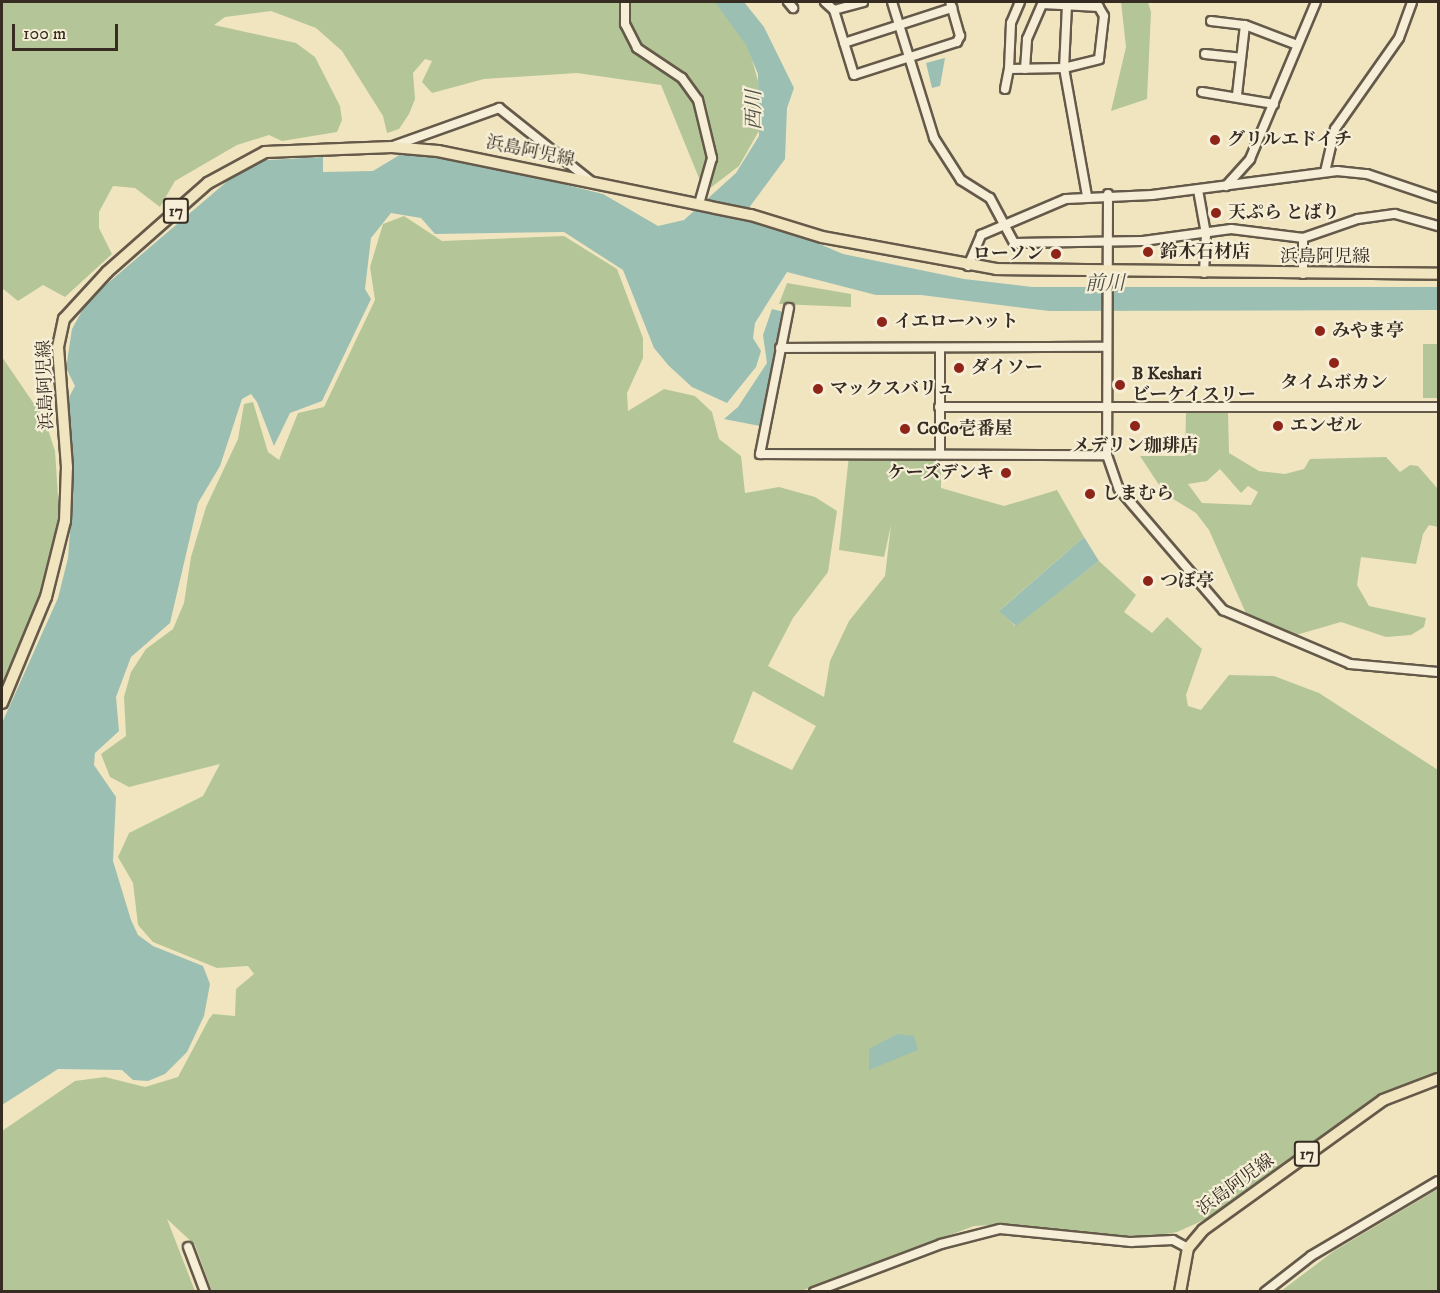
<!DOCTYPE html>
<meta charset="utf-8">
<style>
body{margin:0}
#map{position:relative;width:1440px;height:1293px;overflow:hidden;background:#f1e5c0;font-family:"IM FELL DW Pica","Noto Serif JP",serif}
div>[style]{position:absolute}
.green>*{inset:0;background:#b4c697;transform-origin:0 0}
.water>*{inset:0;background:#9bbfb2}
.roads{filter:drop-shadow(2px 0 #655a4a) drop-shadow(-2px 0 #655a4a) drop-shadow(0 2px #655a4a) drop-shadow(0 -2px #655a4a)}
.minor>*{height:8px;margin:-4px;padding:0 4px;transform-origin:4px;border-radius:4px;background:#f6eed6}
.major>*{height:10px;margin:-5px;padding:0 5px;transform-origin:5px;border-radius:5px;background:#f1e5c0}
.dots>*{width:16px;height:16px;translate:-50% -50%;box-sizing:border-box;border:3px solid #f6eed6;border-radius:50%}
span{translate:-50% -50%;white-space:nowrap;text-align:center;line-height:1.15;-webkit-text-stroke:4.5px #f6eed6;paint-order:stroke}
.shield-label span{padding:2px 4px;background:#f6eed6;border:2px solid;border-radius:4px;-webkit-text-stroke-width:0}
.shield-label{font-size:16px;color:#362c22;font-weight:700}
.poi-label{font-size:18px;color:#362c22;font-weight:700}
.left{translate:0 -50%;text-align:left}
.right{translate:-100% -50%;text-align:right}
.street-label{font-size:18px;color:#362c22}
.water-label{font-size:20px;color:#4f5146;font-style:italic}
.frame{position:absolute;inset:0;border:3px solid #362c22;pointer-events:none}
.scale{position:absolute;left:12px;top:24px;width:106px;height:27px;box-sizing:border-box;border:3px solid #362c22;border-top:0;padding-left:8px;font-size:18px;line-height:21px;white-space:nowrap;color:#362c22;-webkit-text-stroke:4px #f6eed6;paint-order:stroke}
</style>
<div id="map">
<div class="green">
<i style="clip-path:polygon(2px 2px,716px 2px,748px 45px,758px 81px,760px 129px,739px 166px,709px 189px,701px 183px,661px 85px,577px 73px,484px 79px,432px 93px,422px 82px,432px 61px,425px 59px,413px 73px,415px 99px,409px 114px,399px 129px,387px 133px,383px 116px,342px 51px,316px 28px,271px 11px,225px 17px,214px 25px,296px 43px,315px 57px,340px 106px,342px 120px,337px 132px,282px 141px,269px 135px,237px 145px,175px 181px,160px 207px,135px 188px,113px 186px,99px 212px,99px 228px,112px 254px,65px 297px,43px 285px,18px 301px,2px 288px)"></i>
<i style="clip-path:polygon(1121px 2px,1148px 2px,1151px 12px,1147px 99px,1111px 111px,1126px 47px)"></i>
<i style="clip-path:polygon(evenodd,404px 216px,442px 241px,564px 236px,617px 269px,643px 338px,643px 358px,627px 393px,628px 411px,664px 389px,695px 396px,712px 412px,719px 439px,741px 456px,745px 493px,779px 487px,815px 497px,837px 511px,828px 572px,793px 618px,768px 666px,824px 697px,830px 661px,849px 621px,885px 576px,891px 525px,884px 557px,839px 550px,849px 455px,941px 457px,941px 488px,1004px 506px,1057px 490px,1084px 537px,1000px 610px,1015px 626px,1099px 561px,1136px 595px,1124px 612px,1152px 633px,1167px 617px,1202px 649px,1186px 695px,1188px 706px,1201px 710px,1229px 675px,1274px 676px,1319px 693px,1438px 770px,1438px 1072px,1390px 1091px,1206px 1219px,1177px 1232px,1144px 1238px,1006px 1224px,974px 1226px,801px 1291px,212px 1292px,195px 1245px,167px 1219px,195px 1291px,2px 1292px,2px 1131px,75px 1081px,105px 1077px,145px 1087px,178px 1077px,209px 1019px,213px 1014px,235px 1016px,236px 989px,254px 974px,248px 966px,217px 968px,153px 942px,138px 925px,133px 883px,118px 857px,129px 833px,203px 796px,220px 764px,129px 787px,110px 777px,101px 754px,126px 736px,124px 697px,131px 672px,146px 649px,173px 629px,184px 603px,191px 557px,206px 507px,238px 439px,244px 404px,253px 402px,268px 452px,279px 460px,298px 413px,324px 407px,375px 300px,370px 267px,383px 224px,404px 216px,753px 691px,816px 726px,792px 770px,733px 742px,753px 691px)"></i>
<i style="clip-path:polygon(787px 283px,851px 294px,851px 307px,779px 304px)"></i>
<i style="left:1438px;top:344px;width:54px;height:15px;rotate:90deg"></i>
<i style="clip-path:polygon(2px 357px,45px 420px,55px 451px,61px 540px,2px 712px)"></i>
<i style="clip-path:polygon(evenodd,1186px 412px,1228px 412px,1229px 453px,1259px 471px,1285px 474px,1304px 469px,1310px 459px,1386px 457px,1400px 472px,1410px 465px,1418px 466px,1437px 488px,1438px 527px,1429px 525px,1423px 534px,1416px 564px,1361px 557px,1357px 585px,1369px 606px,1426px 618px,1424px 627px,1411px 635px,1386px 637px,1341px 622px,1296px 635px,1248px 618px,1209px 530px,1196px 513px,1165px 494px,1140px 456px,1185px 456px,1186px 412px,1220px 469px,1241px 493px,1248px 486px,1258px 492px,1251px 505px,1202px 503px,1188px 484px,1207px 481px,1220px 469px)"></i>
<i style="clip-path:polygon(1438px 1189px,1438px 1291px,1281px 1291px,1334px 1251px)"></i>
</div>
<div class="water">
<i style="clip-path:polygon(715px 2px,744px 2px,764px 27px,794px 88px,787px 108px,785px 159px,740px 220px,782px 228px,843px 254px,964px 279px,1032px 287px,1438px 287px,1438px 310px,1049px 311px,921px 295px,876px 295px,787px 272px,755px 323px,753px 338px,761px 351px,756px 367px,727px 403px,692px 387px,669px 366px,654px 348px,623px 270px,564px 232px,435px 234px,421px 218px,391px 213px,371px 238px,365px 289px,371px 299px,322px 401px,290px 413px,274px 446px,257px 402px,251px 394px,242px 399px,220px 466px,198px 503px,170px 623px,131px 657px,116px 697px,119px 731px,95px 753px,94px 765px,116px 797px,113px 861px,131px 920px,138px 935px,153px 946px,203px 966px,210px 984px,204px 1016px,187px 1052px,165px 1074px,148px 1081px,133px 1080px,122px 1070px,58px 1069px,2px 1105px,2px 723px,58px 598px,68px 558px,73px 492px,68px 399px,75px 386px,66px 368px,72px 329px,88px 300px,251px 161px,323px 157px,323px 172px,373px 171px,401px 154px,473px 162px,603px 194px,658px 226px,684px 220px,736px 173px,759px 136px,758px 74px,746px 45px)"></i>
<i style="clip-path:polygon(945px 58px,940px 86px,932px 88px,926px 63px)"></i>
<i style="clip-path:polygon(772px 309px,784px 312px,760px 426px,724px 419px,738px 407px,767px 363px,763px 335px)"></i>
<i style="clip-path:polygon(1084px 537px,1099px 561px,1016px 626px,999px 611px)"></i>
<i style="clip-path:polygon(897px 1034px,914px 1036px,918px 1050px,869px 1070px,869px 1049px)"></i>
</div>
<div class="roads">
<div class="minor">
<i style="left:625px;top:2px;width:22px;rotate:90deg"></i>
<i style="left:625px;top:24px;width:27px;rotate:63deg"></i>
<i style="left:637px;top:48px;width:54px;rotate:33.7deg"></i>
<i style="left:682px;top:78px;width:27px;rotate:54deg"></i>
<i style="left:698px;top:100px;width:60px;rotate:76.4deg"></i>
<i style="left:712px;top:158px;width:48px;rotate:105.8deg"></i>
<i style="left:788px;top:2px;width:8px;rotate:50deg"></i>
<i style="left:825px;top:2px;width:12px;rotate:42deg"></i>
<i style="left:834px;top:10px;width:68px;rotate:72.9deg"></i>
<i style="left:854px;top:75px;width:108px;rotate:-17.8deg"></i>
<i style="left:957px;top:42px;width:7px;rotate:-63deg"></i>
<i style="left:960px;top:36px;width:35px;rotate:-106deg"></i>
<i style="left:892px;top:2px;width:142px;rotate:72.8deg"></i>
<i style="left:934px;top:138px;width:50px;rotate:57.3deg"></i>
<i style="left:961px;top:180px;width:34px;rotate:32deg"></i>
<i style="left:990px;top:198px;width:51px;rotate:61.9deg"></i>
<i style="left:1014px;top:243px;width:129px;rotate:-0.9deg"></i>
<i style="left:1143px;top:241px;width:89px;rotate:-7.8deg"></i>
<i style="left:1231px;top:229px;width:73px;rotate:7.1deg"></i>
<i style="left:1303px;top:238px;width:58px;rotate:-19.1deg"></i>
<i style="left:1358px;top:219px;width:37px;rotate:-8deg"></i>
<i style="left:1395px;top:214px;width:45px;rotate:15.6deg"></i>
<i style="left:1042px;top:4px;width:57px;rotate:3deg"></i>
<i style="left:1067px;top:5px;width:63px;rotate:92.7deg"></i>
<i style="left:1064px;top:68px;width:130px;rotate:79.8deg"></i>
<i style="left:834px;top:10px;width:30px;rotate:-15deg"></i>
<i style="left:1211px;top:21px;width:34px;rotate:7deg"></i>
<i style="left:1245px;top:25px;width:56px;rotate:21deg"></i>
<i style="left:844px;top:43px;width:114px;rotate:-18deg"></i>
<i style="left:1205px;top:54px;width:36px;rotate:6deg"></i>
<i style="left:1009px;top:69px;width:46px;rotate:-87.5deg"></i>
<i style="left:1011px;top:23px;width:23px;rotate:-67deg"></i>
<i style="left:1025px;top:69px;width:30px;rotate:-86deg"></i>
<i style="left:1027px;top:39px;width:40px;rotate:-66.6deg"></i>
<i style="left:1005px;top:89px;width:20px;rotate:-79deg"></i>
<i style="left:1009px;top:69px;width:55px;rotate:-1deg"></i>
<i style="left:1064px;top:68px;width:36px;rotate:-14deg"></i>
<i style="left:1099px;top:59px;width:43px;rotate:-83.4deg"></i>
<i style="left:1104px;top:16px;width:16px;rotate:-120deg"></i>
<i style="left:1202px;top:92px;width:73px;rotate:9.5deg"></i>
<i style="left:1237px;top:95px;width:70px;rotate:-83.5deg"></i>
<i style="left:393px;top:146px;width:113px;rotate:-19.7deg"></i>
<i style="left:499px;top:108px;width:119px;rotate:38.5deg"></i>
<i style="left:1325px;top:172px;width:44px;rotate:-76.9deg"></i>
<i style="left:1335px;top:129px;width:111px;rotate:-54.9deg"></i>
<i style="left:1399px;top:38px;width:38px;rotate:-70deg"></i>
<i style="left:1226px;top:186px;width:36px;rotate:-48deg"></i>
<i style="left:1250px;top:159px;width:170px;rotate:-67.2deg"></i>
<i style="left:1198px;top:190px;width:45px;rotate:79.7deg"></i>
<i style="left:1206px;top:234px;width:39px;rotate:93deg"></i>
<i style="left:1108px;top:194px;width:261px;rotate:90.2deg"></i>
<i style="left:1107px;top:455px;width:36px;rotate:71deg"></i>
<i style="left:1119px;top:489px;width:160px;rotate:49.3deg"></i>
<i style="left:1223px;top:610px;width:138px;rotate:23deg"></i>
<i style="left:1350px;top:664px;width:88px;rotate:5.2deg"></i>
<i style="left:968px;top:266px;width:34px;rotate:-67deg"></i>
<i style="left:981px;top:235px;width:92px;rotate:-23deg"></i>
<i style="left:1066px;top:199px;width:86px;rotate:-2.7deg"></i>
<i style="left:1152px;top:195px;width:187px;rotate:-7.4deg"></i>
<i style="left:1337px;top:171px;width:30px;rotate:6deg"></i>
<i style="left:1367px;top:174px;width:75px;rotate:18.7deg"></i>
<i style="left:1303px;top:274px;width:36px;rotate:-90deg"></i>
<i style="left:789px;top:308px;width:149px;rotate:101.2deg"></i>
<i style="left:760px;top:454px;width:347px;rotate:0.2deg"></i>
<i style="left:780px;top:348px;width:327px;rotate:-0.2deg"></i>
<i style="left:939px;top:407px;width:499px"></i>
<i style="left:940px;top:453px;width:105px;rotate:-90deg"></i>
<i style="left:188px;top:1247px;width:48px;rotate:69.3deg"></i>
<i style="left:814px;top:1292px;width:136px;rotate:-20.7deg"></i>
<i style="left:941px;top:1244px;width:61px;rotate:-14.3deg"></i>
<i style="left:1000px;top:1229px;width:132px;rotate:5.7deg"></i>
<i style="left:1131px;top:1242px;width:42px;rotate:-2.7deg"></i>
<i style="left:1173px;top:1240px;width:17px;rotate:28deg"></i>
<i style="left:1265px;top:1292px;width:58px;rotate:-38deg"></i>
<i style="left:1311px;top:1256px;width:147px;rotate:-30.6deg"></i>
</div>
<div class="major">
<i style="left:2px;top:703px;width:115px;rotate:-67.5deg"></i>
<i style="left:46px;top:597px;width:78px;rotate:-76deg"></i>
<i style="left:65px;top:521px;width:54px;rotate:-87.9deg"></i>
<i style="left:67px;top:467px;width:120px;rotate:-94.3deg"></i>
<i style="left:58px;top:347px;width:29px;rotate:-78deg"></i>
<i style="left:64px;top:319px;width:64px;rotate:-47.5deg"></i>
<i style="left:107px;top:272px;width:135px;rotate:-41.4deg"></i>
<i style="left:208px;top:183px;width:65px;rotate:-28.5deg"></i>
<i style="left:265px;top:152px;width:127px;rotate:-2.3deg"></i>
<i style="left:392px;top:147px;width:46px;rotate:5deg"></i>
<i style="left:438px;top:151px;width:319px;rotate:11.6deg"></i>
<i style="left:751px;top:215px;width:74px;rotate:17.2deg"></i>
<i style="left:822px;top:237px;width:177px;rotate:10.4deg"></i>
<i style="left:996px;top:269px;width:442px;rotate:0.6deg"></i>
<i style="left:1180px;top:1292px;width:45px;rotate:-79.7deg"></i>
<i style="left:1188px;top:1248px;width:23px;rotate:-50deg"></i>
<i style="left:1203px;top:1230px;width:222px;rotate:-35.8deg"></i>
<i style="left:1383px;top:1100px;width:59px;rotate:-20.9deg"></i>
</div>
</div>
<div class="dots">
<i style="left:1215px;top:140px;background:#8f2418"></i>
<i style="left:1216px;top:213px;background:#8f2418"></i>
<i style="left:1148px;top:252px;background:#8f2418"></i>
<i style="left:1056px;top:254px;background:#8f2418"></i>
<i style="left:882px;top:322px;background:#8f2418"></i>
<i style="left:1320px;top:331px;background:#8f2418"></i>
<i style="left:1334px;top:363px;background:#8f2418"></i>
<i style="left:959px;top:368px;background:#8f2418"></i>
<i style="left:1120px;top:385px;background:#8f2418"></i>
<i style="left:818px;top:389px;background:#8f2418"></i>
<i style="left:1135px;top:426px;background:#8f2418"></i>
<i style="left:1278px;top:426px;background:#8f2418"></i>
<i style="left:905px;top:429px;background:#8f2418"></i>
<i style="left:1006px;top:473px;background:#8f2418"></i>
<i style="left:1090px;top:494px;background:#8f2418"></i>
<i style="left:1148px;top:581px;background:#8f2418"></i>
</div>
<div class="shield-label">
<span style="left:176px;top:211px">17</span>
<span style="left:1307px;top:1154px">17</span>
</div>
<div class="poi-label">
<span class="left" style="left:1227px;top:140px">グリルエドイチ</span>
<span class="left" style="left:1228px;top:213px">天ぷら とばり</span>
<span class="left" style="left:1160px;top:252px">鈴木石材店</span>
<span class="right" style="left:1044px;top:254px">ローソン</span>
<span class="left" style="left:894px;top:322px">イエローハット</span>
<span class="left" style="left:1332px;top:331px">みやま亭</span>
<span class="left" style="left:971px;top:368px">ダイソー</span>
<span class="left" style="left:1132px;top:385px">B Keshari<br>ビーケイスリー</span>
<span style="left:1334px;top:383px">タイムボカン</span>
<span class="left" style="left:830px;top:389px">マックスバリュ</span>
<span class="left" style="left:1290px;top:426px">エンゼル</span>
<span class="left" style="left:917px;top:429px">CoCo壱番屋</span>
<span style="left:1135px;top:446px">メデリン珈琲店</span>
<span class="right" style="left:994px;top:473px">ケーズデンキ</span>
<span class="left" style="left:1102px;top:494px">しまむら</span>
<span class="left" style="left:1160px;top:581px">つぼ亭</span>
</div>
<div class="street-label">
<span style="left:530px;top:152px;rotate:12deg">浜島阿児線</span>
<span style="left:1325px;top:257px">浜島阿児線</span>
<span style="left:46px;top:385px;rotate:-92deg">浜島阿児線</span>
<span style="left:1236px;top:1185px;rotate:-36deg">浜島阿児線</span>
</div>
<div class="water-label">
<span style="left:754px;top:110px;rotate:-90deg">西川</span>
<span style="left:1105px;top:284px;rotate:-1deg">前川</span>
</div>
<div class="frame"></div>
<div class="scale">100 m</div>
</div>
